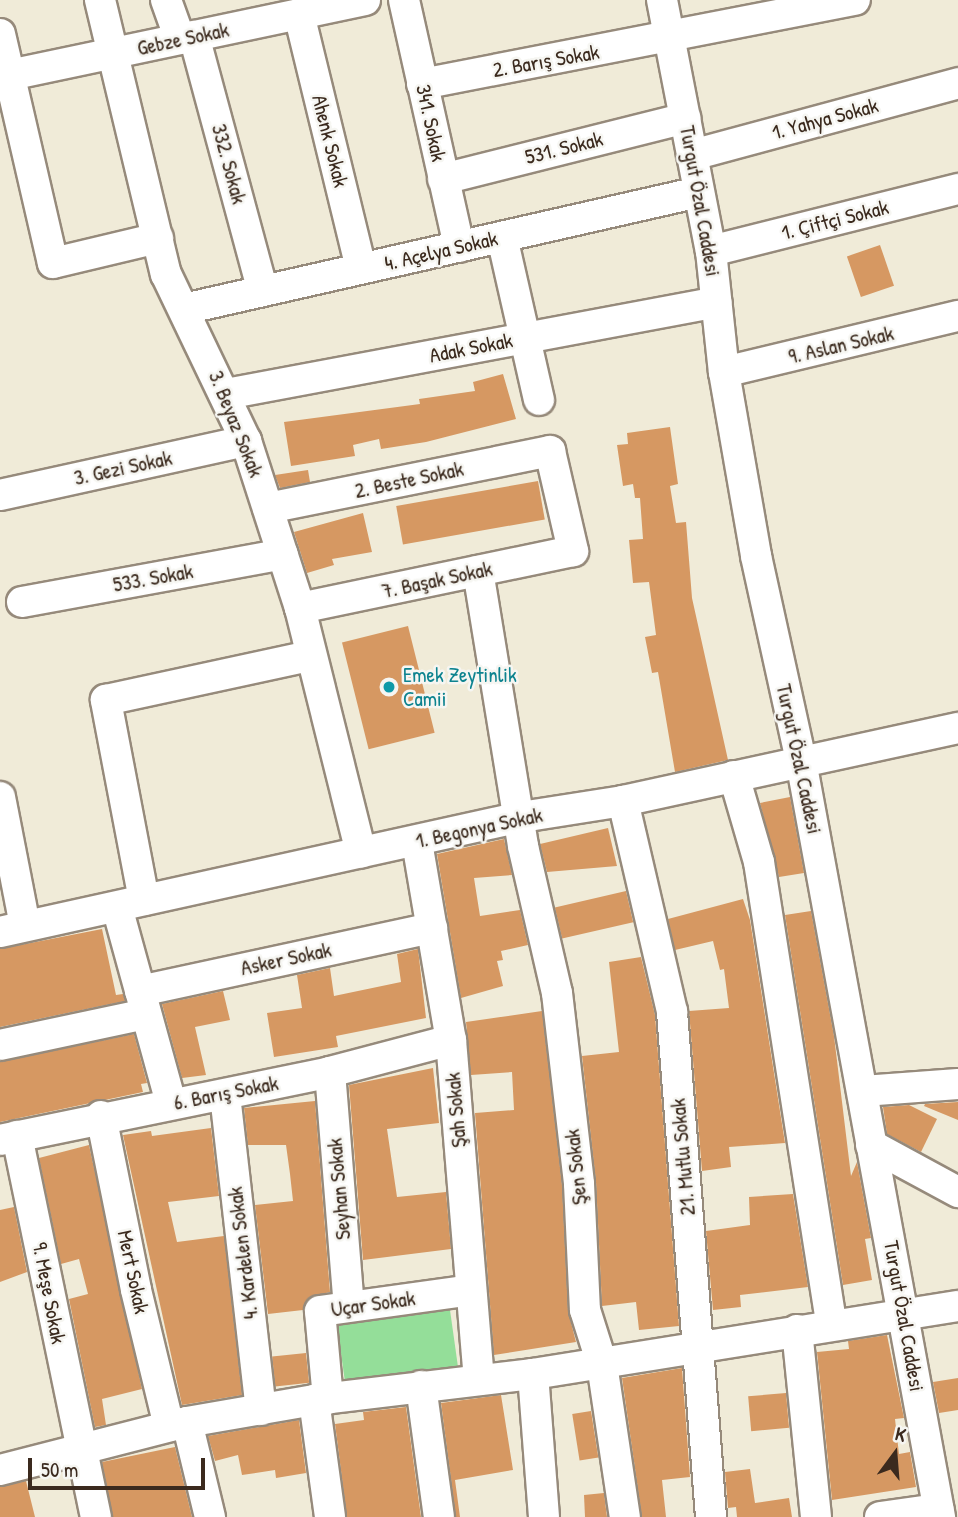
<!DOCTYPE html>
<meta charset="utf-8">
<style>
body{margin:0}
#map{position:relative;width:958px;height:1517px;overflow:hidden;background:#f0ebd8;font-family:"Patrick Hand",sans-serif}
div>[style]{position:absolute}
.green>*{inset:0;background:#94de99;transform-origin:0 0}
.building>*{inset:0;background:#d69862;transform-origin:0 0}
.roads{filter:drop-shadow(2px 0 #968a7b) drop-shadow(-2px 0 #968a7b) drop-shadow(0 2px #968a7b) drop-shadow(0 -2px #968a7b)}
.minor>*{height:30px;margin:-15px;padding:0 15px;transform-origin:15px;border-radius:15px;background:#fff}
.dots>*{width:19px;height:19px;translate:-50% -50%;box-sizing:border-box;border:4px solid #f6f6f2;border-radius:50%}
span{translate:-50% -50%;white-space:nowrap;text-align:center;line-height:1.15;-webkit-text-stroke:5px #f6f6f2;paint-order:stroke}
.street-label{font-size:21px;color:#3b2a1e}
.culture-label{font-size:21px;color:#0d838f}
.left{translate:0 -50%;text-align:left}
.north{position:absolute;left:860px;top:1419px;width:70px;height:70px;-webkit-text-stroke:5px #f6f6f2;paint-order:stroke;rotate:16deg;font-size:19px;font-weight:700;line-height:28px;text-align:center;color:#3b2a1e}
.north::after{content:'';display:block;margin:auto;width:24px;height:32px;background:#3b2a1e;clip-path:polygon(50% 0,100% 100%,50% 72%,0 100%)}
.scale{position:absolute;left:28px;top:1458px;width:177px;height:32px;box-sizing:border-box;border:4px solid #3b2a1e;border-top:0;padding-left:9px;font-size:21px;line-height:24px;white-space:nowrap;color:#3b2a1e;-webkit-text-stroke:5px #f6f6f2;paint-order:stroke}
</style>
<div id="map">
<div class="green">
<i style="left:450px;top:1310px;width:60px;height:114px;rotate:82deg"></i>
</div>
<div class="building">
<i style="left:880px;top:245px;width:43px;height:35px;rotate:71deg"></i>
<i style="clip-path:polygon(503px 374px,516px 419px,426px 442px,381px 449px,379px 439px,353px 445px,355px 456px,291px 466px,284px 422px,420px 404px,419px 399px,475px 391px,473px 382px)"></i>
<i style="clip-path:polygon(670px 427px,678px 484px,670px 486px,676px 523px,686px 522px,692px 598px,728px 760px,675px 772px,658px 672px,652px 673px,645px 637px,656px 635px,649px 582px,633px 583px,629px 540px,643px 539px,640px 498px,635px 498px,633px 484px,623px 486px,617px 445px,628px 444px,627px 433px)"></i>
<i style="clip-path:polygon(308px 470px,310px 482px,280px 488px,275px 475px)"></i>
<i style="left:538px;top:481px;width:39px;height:144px;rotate:80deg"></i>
<i style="clip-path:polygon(363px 513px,372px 552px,332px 559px,334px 565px,307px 573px,294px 532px)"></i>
<i style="left:408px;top:626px;width:110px;height:68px;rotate:76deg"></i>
<i style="clip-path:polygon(790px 797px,804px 873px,779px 877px,760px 803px)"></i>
<i style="clip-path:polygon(608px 828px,617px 866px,547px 872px,540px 844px)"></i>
<i style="clip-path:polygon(504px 839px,512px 875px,474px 878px,480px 916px,520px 910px,528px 945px,501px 951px,503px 960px,497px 961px,503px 986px,461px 998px,437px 854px)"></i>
<i style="left:626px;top:891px;width:32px;height:73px;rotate:77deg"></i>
<i style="clip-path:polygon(743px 899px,750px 920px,785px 1143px,729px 1147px,731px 1167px,702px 1171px,689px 1011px,729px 1008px,724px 969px,720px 970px,713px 941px,675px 950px,668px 919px)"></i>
<i style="clip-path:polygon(811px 911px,834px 1036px,851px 1176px,857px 1162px,871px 1238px,865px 1239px,872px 1280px,843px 1285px,785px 915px)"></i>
<i style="clip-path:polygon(102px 929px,116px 995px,123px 994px,125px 1001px,0 1027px,0 949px)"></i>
<i style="clip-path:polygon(418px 949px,426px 1018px,336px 1036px,338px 1047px,274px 1057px,267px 1013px,302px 1008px,297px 975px,330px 968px,334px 996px,401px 982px,397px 954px)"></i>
<i style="clip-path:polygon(641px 957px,655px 1015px,679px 1326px,639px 1330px,636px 1302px,602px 1306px,596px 1182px,582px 1056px,619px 1052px,609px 962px)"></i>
<i style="clip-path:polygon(223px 991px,230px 1020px,195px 1027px,206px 1075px,182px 1078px,162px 1004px)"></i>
<i style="clip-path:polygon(542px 1011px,562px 1185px,568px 1311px,576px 1342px,494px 1355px,475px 1113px,514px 1110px,512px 1072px,471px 1075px,466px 1022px)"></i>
<i style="clip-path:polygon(134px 1034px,147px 1083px,141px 1084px,143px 1092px,0 1122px,0 1062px)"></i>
<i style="clip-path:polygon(433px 1068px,439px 1123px,387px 1129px,397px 1197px,446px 1192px,451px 1249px,363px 1260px,349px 1085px)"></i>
<i style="clip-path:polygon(315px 1101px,330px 1292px,310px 1297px,303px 1310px,268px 1314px,255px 1205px,293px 1201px,290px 1174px,286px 1145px,248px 1145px,244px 1108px)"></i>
<i style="clip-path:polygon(958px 1102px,958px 1120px,924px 1106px,925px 1104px)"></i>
<i style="clip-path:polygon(909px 1105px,937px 1119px,921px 1152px,887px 1134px,883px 1107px)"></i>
<i style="clip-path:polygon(211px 1128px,219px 1196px,168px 1202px,177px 1242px,224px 1236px,242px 1395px,182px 1405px,123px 1135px,151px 1131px,152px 1136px)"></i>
<i style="clip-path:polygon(89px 1145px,142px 1389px,102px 1399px,106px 1425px,95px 1427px,69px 1299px,88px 1294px,79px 1259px,61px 1264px,39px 1158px)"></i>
<i style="clip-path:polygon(793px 1194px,808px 1287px,740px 1295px,741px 1307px,713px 1310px,706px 1231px,750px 1225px,749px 1197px)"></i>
<i style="clip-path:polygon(14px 1207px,27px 1272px,0 1282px,0 1210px)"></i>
<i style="clip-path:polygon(887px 1335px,904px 1418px,895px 1419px,899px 1454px,910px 1452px,916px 1487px,832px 1500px,817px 1352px,849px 1349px,848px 1341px)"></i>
<i style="left:306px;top:1353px;width:30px;height:34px;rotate:84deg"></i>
<i style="clip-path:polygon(682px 1368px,690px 1477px,662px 1480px,666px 1517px,642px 1517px,622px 1378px)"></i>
<i style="clip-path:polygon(958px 1378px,958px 1410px,939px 1413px,933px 1382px)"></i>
<i style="left:786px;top:1393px;width:35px;height:38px;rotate:85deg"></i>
<i style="clip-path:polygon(501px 1395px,513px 1470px,455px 1480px,460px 1517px,456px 1517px,441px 1403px)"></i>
<i style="clip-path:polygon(406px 1407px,421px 1517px,347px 1517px,335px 1424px,364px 1420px,363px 1412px)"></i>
<i style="left:591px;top:1411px;width:47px;height:19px;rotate:81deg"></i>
<i style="clip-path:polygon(299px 1420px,306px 1473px,276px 1478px,275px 1470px,242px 1475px,238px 1455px,215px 1461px,208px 1436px)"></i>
<i style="clip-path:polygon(175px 1447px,192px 1517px,113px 1517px,102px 1462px)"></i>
<i style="clip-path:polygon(750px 1469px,755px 1503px,789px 1498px,792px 1517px,737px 1517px,736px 1507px,728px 1508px,725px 1472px)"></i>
<i style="clip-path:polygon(26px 1481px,35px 1517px,0 1517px,0 1487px)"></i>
<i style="clip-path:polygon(604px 1493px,607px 1517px,585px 1517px,584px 1495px)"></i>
</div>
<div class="roads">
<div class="minor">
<i style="left:100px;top:0;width:282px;rotate:76.5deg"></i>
<i style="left:166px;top:274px;width:185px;rotate:64.4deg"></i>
<i style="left:246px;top:441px;width:176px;rotate:72.1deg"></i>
<i style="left:300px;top:608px;width:252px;rotate:76deg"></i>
<i style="left:166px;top:0;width:41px;rotate:70.3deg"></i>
<i style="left:404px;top:0;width:253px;rotate:77.4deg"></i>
<i style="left:662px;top:0;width:256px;rotate:79deg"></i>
<i style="left:711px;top:251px;width:122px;rotate:83.9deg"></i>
<i style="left:724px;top:372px;width:187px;rotate:80.1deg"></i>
<i style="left:756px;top:556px;width:210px;rotate:77.6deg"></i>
<i style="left:801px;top:761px;width:769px;rotate:79.58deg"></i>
<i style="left:299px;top:14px;width:262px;rotate:76.3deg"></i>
<i style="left:0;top:34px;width:235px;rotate:77deg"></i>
<i style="left:53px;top:263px;width:108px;rotate:-13.4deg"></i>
<i style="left:194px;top:36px;width:264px;rotate:74.9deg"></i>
<i style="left:0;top:77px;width:373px;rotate:-11.9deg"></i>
<i style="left:422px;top:84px;width:441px;rotate:-11deg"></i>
<i style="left:692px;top:155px;width:276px;rotate:-15.1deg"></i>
<i style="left:443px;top:179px;width:250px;rotate:-14.1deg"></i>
<i style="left:502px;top:237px;width:167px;rotate:77.2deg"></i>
<i style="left:711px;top:251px;width:255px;rotate:-14.1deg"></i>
<i style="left:184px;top:309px;width:528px;rotate:-12.8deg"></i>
<i style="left:724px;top:372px;width:241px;rotate:-13.5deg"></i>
<i style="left:226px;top:394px;width:499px;rotate:-10.6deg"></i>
<i style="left:0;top:495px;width:252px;rotate:-12.4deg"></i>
<i style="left:268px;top:508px;width:288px;rotate:-11.4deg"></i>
<i style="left:550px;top:451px;width:103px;rotate:77deg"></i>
<i style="left:573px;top:551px;width:279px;rotate:168.2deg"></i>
<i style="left:478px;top:571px;width:279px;rotate:80.7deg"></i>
<i style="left:523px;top:846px;width:151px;rotate:77deg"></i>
<i style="left:557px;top:993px;width:192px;rotate:83.4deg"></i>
<i style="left:579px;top:1184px;width:126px;rotate:87.3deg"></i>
<i style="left:585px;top:1310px;width:57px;rotate:72.5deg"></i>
<i style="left:602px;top:1364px;width:155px;rotate:81.5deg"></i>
<i style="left:22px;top:602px;width:265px;rotate:-10.4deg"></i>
<i style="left:734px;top:776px;width:90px;rotate:73.8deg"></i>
<i style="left:759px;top:862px;width:467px;rotate:81.1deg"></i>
<i style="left:0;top:797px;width:131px;rotate:79deg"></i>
<i style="left:623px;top:801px;width:217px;rotate:76.9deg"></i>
<i style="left:672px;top:1012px;width:507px;rotate:85.58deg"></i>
<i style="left:417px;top:842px;width:201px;rotate:80.3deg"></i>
<i style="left:451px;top:1040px;width:341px;rotate:85.3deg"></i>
<i style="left:144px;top:900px;width:204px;rotate:-100.8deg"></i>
<i style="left:106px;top:700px;width:209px;rotate:-12.2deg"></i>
<i style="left:117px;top:907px;width:203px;rotate:74.6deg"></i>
<i style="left:0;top:932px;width:534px;rotate:-12.45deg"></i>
<i style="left:521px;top:817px;width:103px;rotate:-8.9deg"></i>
<i style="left:623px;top:801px;width:343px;rotate:-12.3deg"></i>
<i style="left:140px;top:991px;width:299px;rotate:-12.2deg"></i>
<i style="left:0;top:1045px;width:149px;rotate:-12deg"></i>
<i style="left:330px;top:1072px;width:235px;rotate:85.4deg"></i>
<i style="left:863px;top:1091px;width:95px;rotate:-4.2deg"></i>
<i style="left:225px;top:1095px;width:317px;rotate:83.5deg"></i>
<i style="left:101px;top:1116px;width:177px;rotate:78.6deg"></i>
<i style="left:136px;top:1290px;width:140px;rotate:76.4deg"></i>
<i style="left:17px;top:1136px;width:389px;rotate:78.3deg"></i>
<i style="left:0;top:1140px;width:337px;rotate:-11.6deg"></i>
<i style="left:330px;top:1072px;width:125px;rotate:-14.8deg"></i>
<i style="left:871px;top:1145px;width:99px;rotate:28.4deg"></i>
<i style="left:797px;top:1330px;width:188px;rotate:84.2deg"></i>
<i style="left:533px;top:1374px;width:143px;rotate:85.6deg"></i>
<i style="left:421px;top:1386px;width:132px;rotate:82.2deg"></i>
<i style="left:328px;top:1399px;width:88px;rotate:-95.2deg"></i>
<i style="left:320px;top:1311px;width:152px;rotate:-7.9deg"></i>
<i style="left:314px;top:1400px;width:118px;rotate:82.2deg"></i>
<i style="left:187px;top:1422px;width:98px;rotate:76.4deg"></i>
<i style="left:0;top:1470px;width:193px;rotate:-14.4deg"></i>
<i style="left:187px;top:1422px;width:129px;rotate:-9.8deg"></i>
<i style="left:314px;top:1400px;width:221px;rotate:-6.8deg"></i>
<i style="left:533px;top:1374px;width:430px;rotate:-9.1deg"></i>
<i style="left:880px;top:1517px;width:59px;rotate:-7.9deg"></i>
</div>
</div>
<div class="dots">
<i style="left:389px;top:687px;background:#0f9aa8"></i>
</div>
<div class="street-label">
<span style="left:183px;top:39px;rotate:-12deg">Gebze Sokak</span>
<span style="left:546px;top:61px;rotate:-10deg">2. Barış Sokak</span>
<span style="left:825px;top:119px;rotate:-15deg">1. Yahya Sokak</span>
<span style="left:431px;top:123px;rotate:78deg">341. Sokak</span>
<span style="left:330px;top:141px;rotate:76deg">Ahenk Sokak</span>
<span style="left:564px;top:148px;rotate:-14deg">531. Sokak</span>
<span style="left:229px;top:164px;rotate:75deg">332. Sokak</span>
<span style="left:700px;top:201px;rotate:80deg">Turgut Özal Caddesi</span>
<span style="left:835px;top:220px;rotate:-14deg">1. Çiftçi Sokak</span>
<span style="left:441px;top:251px;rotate:-13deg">4. Açelya Sokak</span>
<span style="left:841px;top:345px;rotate:-13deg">9. Aslan Sokak</span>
<span style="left:471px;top:348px;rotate:-11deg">Adak Sokak</span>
<span style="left:236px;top:424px;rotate:68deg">3. Beyaz Sokak</span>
<span style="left:123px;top:468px;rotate:-12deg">3. Gezi Sokak</span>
<span style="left:409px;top:480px;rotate:-12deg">2. Beste Sokak</span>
<span style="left:153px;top:578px;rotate:-10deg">533. Sokak</span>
<span style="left:437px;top:580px;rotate:-12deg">7. Başak Sokak</span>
<span style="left:799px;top:759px;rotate:78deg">Turgut Özal Caddesi</span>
<span style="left:479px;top:828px;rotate:-12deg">1. Begonya Sokak</span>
<span style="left:286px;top:959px;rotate:-12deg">Asker Sokak</span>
<span style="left:226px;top:1093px;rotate:-11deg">6. Barış Sokak</span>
<span style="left:456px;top:1110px;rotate:-95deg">Şah Sokak</span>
<span style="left:683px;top:1157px;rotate:-95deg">21. Mutlu Sokak</span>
<span style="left:576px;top:1167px;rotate:-96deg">Şen Sokak</span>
<span style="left:339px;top:1189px;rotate:-95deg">Seyhan Sokak</span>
<span style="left:243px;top:1253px;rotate:-97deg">4. Kardelen Sokak</span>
<span style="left:133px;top:1272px;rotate:78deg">Mert Sokak</span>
<span style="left:49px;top:1293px;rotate:79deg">9. Meşe Sokak</span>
<span style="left:373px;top:1304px;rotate:-8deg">Uçar Sokak</span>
<span style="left:904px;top:1316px;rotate:80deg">Turgut Özal Caddesi</span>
</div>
<div class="culture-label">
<span class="left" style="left:403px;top:687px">Emek Zeytinlik<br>Camii</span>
</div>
<div class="north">K</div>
<div class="scale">50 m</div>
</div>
